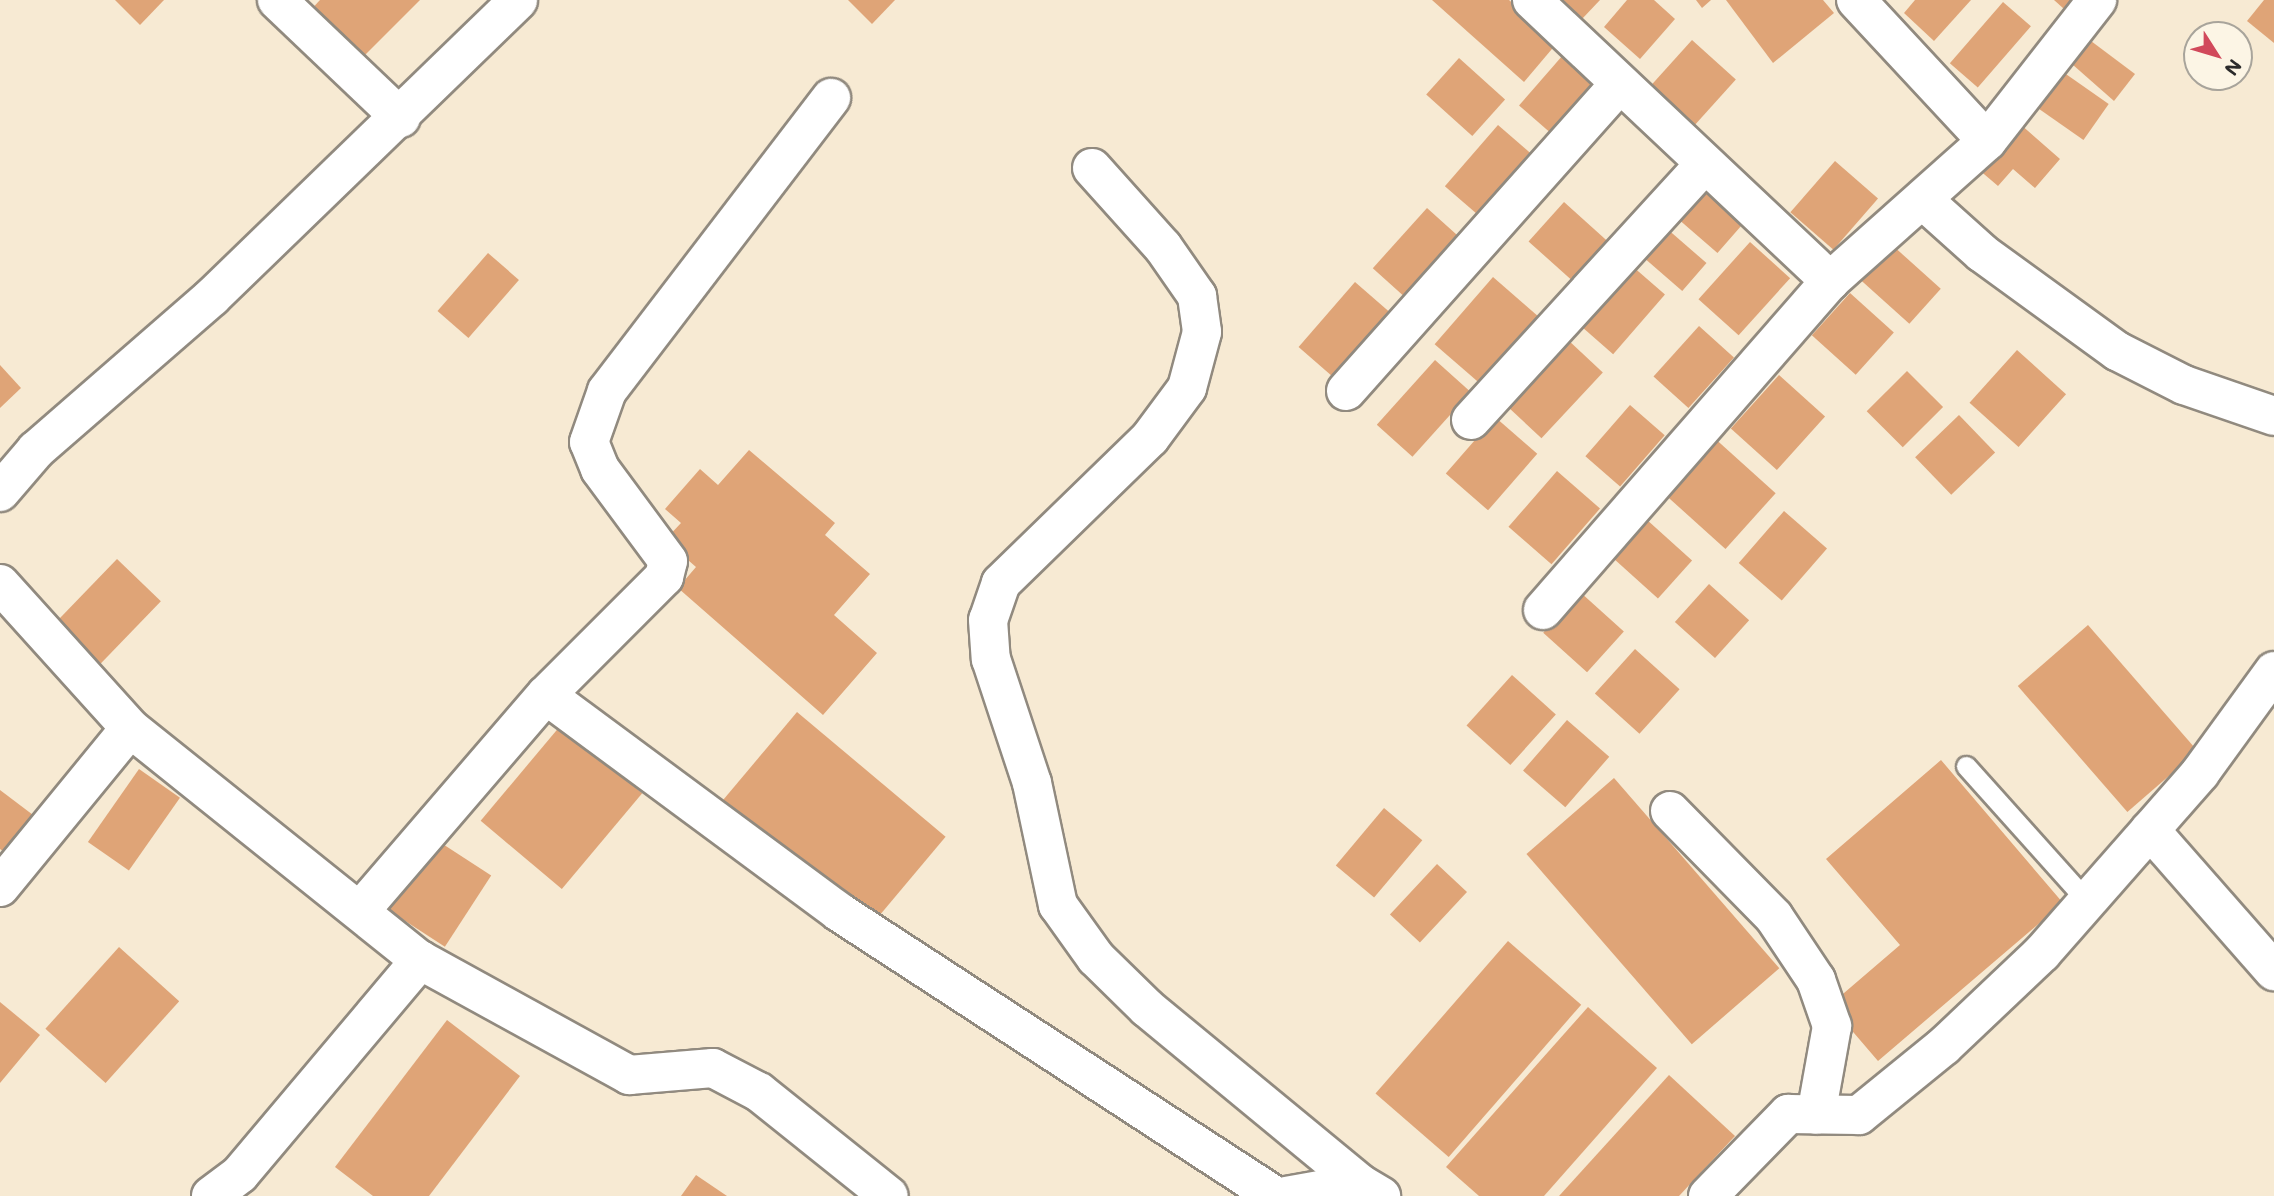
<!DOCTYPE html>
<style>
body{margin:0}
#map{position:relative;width:2274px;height:1196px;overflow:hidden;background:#f7ead3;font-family:Mali,sans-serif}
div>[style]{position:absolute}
.building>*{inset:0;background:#dfa477;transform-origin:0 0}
.roads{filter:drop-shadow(2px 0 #918a7f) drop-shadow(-2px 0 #918a7f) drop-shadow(0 2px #918a7f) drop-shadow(0 -2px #918a7f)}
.lane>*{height:19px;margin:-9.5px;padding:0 9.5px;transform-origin:9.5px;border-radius:9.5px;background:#fff}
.street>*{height:38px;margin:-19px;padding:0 19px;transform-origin:19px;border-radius:19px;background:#fff}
.secondary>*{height:38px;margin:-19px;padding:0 19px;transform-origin:19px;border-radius:19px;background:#fff}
span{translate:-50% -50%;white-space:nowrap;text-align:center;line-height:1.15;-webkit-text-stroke:5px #fcf5e5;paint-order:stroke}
.north{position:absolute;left:2183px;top:21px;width:70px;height:70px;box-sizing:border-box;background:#fcf5e5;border:2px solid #a8a49b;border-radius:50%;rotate:127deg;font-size:19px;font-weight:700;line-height:28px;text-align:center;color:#2b2b2b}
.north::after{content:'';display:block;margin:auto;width:24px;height:32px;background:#d1495b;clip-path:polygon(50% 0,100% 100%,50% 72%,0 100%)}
</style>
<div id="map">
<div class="building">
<i style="clip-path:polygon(115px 0,164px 0,140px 25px)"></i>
<i style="clip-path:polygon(320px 0,420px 0,356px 64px,307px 14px)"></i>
<i style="clip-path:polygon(848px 0,895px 0,872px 24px)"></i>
<i style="clip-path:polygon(1432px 0,1509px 0,1557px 43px,1524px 82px)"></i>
<i style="clip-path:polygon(1561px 0,1600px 0,1582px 19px)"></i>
<i style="clip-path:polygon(1627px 0,1654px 0,1675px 19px,1640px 59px,1604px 27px)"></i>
<i style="clip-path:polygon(1696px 0,1711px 0,1702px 8px)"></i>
<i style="clip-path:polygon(1726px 0,1823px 0,1834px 13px,1773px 63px)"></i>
<i style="clip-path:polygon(1915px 0,1971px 0,1934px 41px,1904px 13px)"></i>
<i style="clip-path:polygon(2054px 0,2089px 0,2073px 17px)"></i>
<i style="clip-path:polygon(2264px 0,2274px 0,2274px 43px,2247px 21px)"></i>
<i style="left:2003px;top:2px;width:37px;height:81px;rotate:41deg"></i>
<i style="clip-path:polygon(2079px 32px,2135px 74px,2114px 101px,2064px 57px)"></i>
<i style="left:1692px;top:40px;width:59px;height:62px;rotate:42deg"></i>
<i style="left:1563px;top:55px;width:56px;height:67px;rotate:41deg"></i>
<i style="left:1459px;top:58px;width:62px;height:49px;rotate:42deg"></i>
<i style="left:2053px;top:65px;width:68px;height:44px;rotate:35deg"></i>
<i style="clip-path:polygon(2011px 116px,2060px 159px,2035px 188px,2013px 169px,1998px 186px,1971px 163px)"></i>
<i style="left:1498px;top:125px;width:56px;height:81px;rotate:41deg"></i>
<i style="left:1835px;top:161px;width:57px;height:68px;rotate:41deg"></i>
<i style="left:1702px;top:184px;width:57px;height:42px;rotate:41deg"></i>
<i style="left:1564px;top:202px;width:59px;height:53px;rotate:42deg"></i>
<i style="left:1427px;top:208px;width:52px;height:81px;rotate:42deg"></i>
<i style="left:1665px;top:227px;width:55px;height:37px;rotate:41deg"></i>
<i style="left:1750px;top:242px;width:54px;height:77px;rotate:42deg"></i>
<i style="left:1891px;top:244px;width:67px;height:47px;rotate:42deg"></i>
<i style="left:488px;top:253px;width:41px;height:77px;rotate:41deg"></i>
<i style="left:1631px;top:265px;width:45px;height:79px;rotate:41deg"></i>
<i style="left:1493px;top:277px;width:62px;height:89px;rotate:41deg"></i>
<i style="left:1355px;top:282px;width:56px;height:86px;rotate:41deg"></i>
<i style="left:1850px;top:293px;width:59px;height:57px;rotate:42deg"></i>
<i style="left:1699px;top:326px;width:47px;height:68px;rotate:42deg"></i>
<i style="left:1567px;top:339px;width:49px;height:90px;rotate:43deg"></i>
<i style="left:2017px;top:350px;width:66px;height:71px;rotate:42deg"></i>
<i style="left:1435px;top:360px;width:48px;height:87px;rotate:42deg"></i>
<i style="clip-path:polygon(0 365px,21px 388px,0 408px)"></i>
<i style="left:1907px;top:371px;width:51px;height:57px;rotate:45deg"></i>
<i style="left:1779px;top:375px;width:62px;height:72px;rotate:42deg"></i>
<i style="left:1630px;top:405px;width:46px;height:68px;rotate:41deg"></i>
<i style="left:1959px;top:415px;width:52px;height:61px;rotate:46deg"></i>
<i style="left:1495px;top:417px;width:56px;height:75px;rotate:41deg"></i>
<i style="left:1711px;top:435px;width:87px;height:75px;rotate:42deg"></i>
<i style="clip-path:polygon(749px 450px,835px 523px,825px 535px,870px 574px,834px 615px,877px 653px,823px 715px,678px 588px,696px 567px,665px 540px,681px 523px,665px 509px,700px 469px,718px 485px)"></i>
<i style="left:1557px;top:471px;width:57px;height:74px;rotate:41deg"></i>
<i style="left:1784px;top:511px;width:57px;height:69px;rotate:41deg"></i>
<i style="left:1646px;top:519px;width:62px;height:51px;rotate:42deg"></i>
<i style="left:117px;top:559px;width:61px;height:98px;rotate:44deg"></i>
<i style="left:1709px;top:584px;width:54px;height:51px;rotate:42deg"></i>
<i style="left:1580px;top:592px;width:59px;height:55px;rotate:42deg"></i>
<i style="left:2088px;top:625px;width:167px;height:93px;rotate:49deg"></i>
<i style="left:1635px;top:649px;width:60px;height:60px;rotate:42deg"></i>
<i style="left:1512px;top:675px;width:59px;height:68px;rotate:42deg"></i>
<i style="left:797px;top:712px;width:194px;height:115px;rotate:40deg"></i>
<i style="left:1567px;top:720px;width:56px;height:67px;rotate:41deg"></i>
<i style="left:561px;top:725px;width:106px;height:125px;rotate:40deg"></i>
<i style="clip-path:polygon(1941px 760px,2063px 903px,1878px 1061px,1830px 1005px,1900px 945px,1826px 859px)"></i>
<i style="left:139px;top:769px;width:50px;height:89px;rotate:35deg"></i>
<i style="left:1614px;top:778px;width:252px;height:116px;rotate:49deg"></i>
<i style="clip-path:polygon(0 790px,41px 821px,13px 859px,0 849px)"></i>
<i style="left:1384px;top:808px;width:50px;height:75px;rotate:40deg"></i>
<i style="left:435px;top:839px;width:67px;height:85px;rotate:33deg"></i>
<i style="left:1437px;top:864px;width:41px;height:69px;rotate:43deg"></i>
<i style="left:1508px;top:941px;width:97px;height:202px;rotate:41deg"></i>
<i style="left:119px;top:947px;width:81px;height:110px;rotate:42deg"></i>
<i style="clip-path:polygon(0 1002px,40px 1035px,0 1083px)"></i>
<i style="clip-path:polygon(1588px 1007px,1657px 1068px,1544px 1196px,1479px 1196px,1446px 1167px)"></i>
<i style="clip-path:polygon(447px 1020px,520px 1076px,429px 1196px,373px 1196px,335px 1167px)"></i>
<i style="clip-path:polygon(1669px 1075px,1735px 1136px,1679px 1196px,1559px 1196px)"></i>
<i style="clip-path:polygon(696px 1175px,727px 1196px,681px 1196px)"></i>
</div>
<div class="roads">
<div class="lane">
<i style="left:1966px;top:766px;width:181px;rotate:48.1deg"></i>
</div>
<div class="street">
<i style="left:277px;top:0;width:171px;rotate:43.6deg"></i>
<i style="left:1532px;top:0;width:410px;rotate:43.3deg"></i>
<i style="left:1856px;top:0;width:192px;rotate:47.1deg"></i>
<i style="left:1092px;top:168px;width:106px;rotate:48.1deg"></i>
<i style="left:1163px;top:247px;width:60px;rotate:55.2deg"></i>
<i style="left:1197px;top:296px;width:36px;rotate:82deg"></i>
<i style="left:1202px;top:332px;width:58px;rotate:105deg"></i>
<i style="left:1187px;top:388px;width:62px;rotate:126.5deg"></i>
<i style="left:1150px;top:438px;width:208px;rotate:135.8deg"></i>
<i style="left:1001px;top:583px;width:39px;rotate:109deg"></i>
<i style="left:988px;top:620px;width:39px;rotate:86deg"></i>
<i style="left:991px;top:659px;width:131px;rotate:71.7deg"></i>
<i style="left:1032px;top:783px;width:125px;rotate:78deg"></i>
<i style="left:1058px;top:905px;width:65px;rotate:54.4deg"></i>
<i style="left:1096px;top:958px;width:71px;rotate:44.4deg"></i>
<i style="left:1147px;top:1008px;width:275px;rotate:39.5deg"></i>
<i style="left:1923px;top:200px;width:79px;rotate:41.9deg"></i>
<i style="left:1982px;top:253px;width:167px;rotate:36deg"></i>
<i style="left:2117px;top:351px;width:75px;rotate:26.9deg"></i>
<i style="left:2184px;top:385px;width:95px;rotate:19deg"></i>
<i style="left:1346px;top:391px;width:411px;rotate:-48.3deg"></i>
<i style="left:1471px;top:420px;width:345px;rotate:-47.6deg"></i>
<i style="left:0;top:492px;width:55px;rotate:-49.4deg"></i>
<i style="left:36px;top:450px;width:233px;rotate:-41deg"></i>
<i style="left:212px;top:297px;width:426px;rotate:-44.1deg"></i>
<i style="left:1543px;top:610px;width:437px;rotate:-48.9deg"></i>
<i style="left:1830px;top:281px;width:210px;rotate:-41.7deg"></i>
<i style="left:1987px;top:141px;width:179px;rotate:-52deg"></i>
<i style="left:546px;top:695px;width:365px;rotate:36.5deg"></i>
<i style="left:839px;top:912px;width:520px;rotate:33.08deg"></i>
<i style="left:1670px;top:811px;width:148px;rotate:45.5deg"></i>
<i style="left:1774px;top:917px;width:76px;rotate:56.3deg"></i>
<i style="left:1816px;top:980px;width:49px;rotate:70.8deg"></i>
<i style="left:1832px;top:1026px;width:90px;rotate:100.2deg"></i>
<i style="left:2150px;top:830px;width:188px;rotate:48.7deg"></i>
<i style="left:0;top:887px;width:205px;rotate:-50.7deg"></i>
<i style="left:360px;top:911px;width:285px;rotate:-49.3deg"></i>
<i style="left:546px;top:695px;width:167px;rotate:-45deg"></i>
<i style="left:664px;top:577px;width:16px;rotate:-76deg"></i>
<i style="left:668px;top:561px;width:114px;rotate:-126.5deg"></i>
<i style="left:600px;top:469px;width:29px;rotate:-112deg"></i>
<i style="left:589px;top:442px;width:54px;rotate:-70.6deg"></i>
<i style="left:607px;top:391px;width:369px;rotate:-52.6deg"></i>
<i style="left:211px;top:1196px;width:36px;rotate:-37deg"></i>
<i style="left:240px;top:1174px;width:280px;rotate:-49.9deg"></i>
</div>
<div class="secondary">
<i style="left:0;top:584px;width:194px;rotate:47.9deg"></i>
<i style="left:130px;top:728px;width:371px;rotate:38.7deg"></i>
<i style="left:420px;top:960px;width:239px;rotate:28.8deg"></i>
<i style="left:629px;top:1075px;width:84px;rotate:-4.8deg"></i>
<i style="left:713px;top:1068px;width:52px;rotate:27.6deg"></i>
<i style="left:759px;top:1092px;width:166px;rotate:38.7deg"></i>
<i style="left:1286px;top:1196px;width:74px;rotate:-10.1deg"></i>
<i style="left:1359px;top:1183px;width:26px;rotate:31deg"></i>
<i style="left:1708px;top:1196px;width:115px;rotate:-45.7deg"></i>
<i style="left:1788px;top:1114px;width:71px;rotate:0.8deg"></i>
<i style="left:1859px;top:1115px;width:109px;rotate:-39.1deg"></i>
<i style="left:1944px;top:1046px;width:135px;rotate:-43.5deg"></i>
<i style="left:2042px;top:953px;width:240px;rotate:-48.7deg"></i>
<i style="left:2200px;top:773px;width:126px;rotate:-54deg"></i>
</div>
</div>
<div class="north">N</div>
</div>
